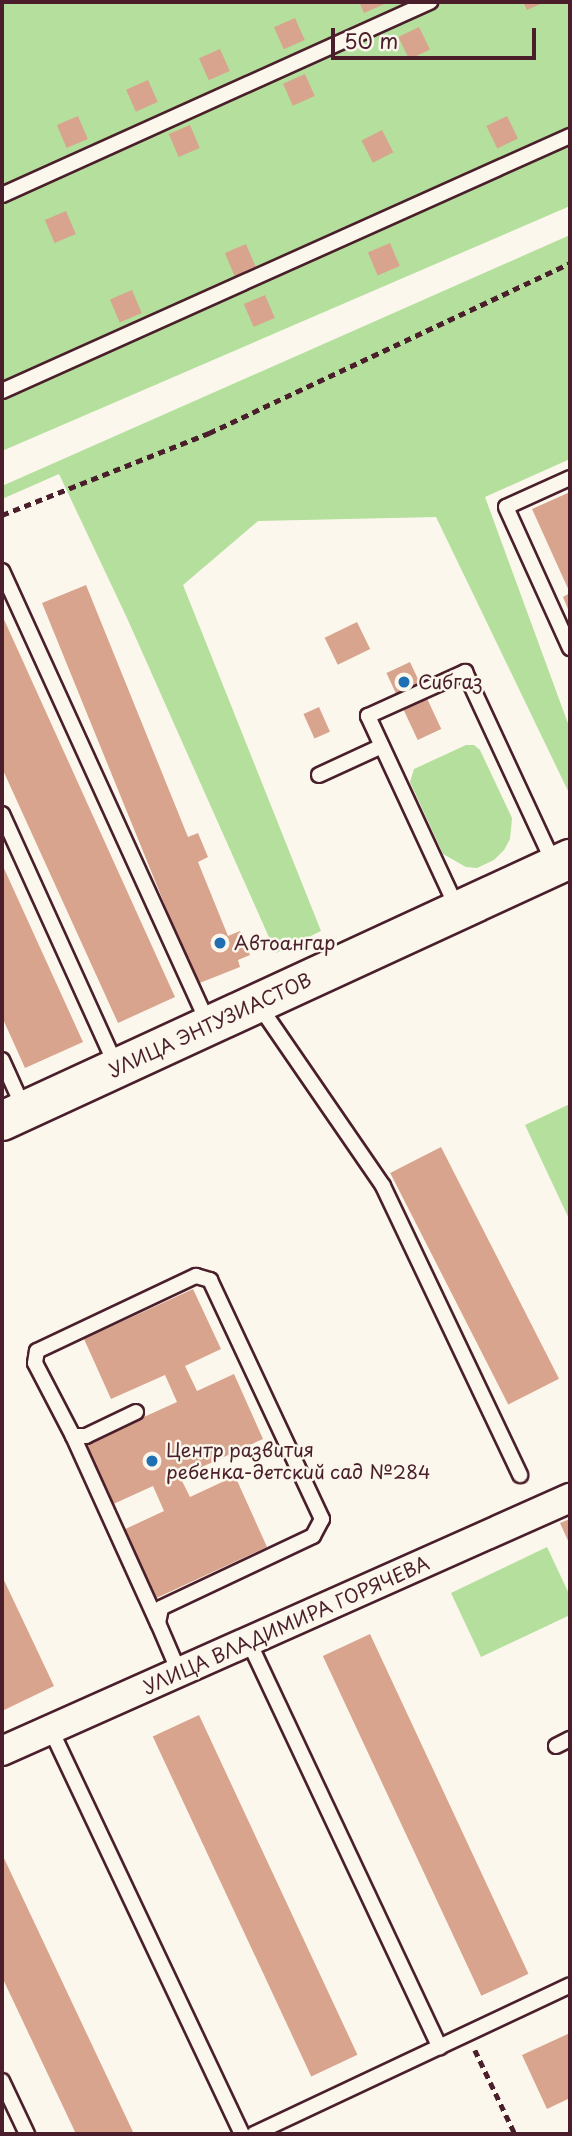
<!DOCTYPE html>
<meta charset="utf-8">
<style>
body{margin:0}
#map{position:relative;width:572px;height:2136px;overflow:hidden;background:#fbf7ec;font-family:"Playpen Sans",sans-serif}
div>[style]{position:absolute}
.green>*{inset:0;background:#b4df9c}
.building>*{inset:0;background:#d9a48e;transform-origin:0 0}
.path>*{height:4.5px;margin-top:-2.25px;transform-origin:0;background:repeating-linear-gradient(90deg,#4a1f2b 0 7px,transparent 0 12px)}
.roads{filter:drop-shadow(2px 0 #4a1f2b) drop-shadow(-2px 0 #4a1f2b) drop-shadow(0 2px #4a1f2b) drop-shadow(0 -2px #4a1f2b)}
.service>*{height:14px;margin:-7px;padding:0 7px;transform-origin:7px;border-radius:7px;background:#fbf7ec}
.minor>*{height:28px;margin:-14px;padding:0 14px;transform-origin:14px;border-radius:14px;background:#fbf7ec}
.secondary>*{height:38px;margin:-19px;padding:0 19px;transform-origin:19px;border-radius:19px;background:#fbf7ec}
.dots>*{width:19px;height:19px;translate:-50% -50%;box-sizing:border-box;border:4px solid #fbf7ec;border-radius:50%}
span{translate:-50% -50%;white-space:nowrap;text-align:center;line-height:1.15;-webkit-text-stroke:5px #fbf7ec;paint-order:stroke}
.poi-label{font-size:19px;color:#4a1f2b}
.left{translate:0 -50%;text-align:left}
.street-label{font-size:19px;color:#4a1f2b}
.frame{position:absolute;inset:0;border:4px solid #4a1f2b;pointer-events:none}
.scale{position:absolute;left:331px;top:28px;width:205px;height:32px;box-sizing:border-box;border:4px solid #4a1f2b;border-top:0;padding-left:9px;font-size:21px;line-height:24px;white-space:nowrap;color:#4a1f2b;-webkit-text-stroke:5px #fbf7ec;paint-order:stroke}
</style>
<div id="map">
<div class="green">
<i style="clip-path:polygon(2px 2px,570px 2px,570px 206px,2px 451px)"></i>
<i style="clip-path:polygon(570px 235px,570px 459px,485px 497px,570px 729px,570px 795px,436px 517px,258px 521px,183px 585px,321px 931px,276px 953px,127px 618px,59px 474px,2px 499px,2px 486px)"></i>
<i style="clip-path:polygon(466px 745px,474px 745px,480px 750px,512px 818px,510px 839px,504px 850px,494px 860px,477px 868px,466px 867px,443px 854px,410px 782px,414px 769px)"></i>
<i style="clip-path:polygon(570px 1104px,570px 1221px,525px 1125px)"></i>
<i style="clip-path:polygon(547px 1547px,570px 1596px,570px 1615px,481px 1657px,451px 1593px)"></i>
</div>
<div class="building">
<i style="clip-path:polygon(359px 2px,389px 2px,364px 13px)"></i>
<i style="clip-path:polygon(523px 2px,545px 2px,527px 10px)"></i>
<i style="left:295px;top:18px;width:24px;height:23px;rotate:66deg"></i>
<i style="left:419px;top:27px;width:25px;height:23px;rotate:64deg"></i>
<i style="left:220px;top:49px;width:24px;height:23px;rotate:66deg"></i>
<i style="left:305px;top:74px;width:24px;height:24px;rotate:66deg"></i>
<i style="left:148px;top:80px;width:24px;height:24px;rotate:66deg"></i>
<i style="left:78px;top:116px;width:25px;height:23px;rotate:67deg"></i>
<i style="left:507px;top:116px;width:25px;height:23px;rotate:64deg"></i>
<i style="left:190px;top:125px;width:25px;height:23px;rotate:67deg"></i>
<i style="left:382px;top:130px;width:25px;height:23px;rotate:63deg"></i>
<i style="left:66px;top:211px;width:25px;height:23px;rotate:67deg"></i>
<i style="left:390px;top:243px;width:25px;height:24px;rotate:67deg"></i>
<i style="left:246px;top:244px;width:25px;height:23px;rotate:67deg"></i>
<i style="left:132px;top:290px;width:25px;height:24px;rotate:67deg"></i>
<i style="left:265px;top:295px;width:25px;height:23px;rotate:67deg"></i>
<i style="clip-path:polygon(570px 492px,570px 593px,532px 509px)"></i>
<i style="clip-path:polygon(86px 585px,188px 837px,198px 833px,208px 857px,198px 862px,228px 936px,240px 931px,250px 955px,238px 960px,240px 967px,197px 984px,42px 603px)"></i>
<i style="clip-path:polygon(570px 593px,570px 614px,563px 597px)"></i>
<i style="clip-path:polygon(2px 615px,175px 997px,118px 1023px,2px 768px)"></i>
<i style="left:357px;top:622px;width:30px;height:36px;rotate:64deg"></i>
<i style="left:410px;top:662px;width:74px;height:26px;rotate:65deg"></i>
<i style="left:319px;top:707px;width:27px;height:17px;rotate:66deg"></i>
<i style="clip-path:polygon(2px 864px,83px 1042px,25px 1068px,2px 1017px)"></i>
<i style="left:441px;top:1147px;width:260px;height:57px;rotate:63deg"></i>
<i style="clip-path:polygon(193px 1289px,221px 1349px,185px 1366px,197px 1391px,234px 1374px,263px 1439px,180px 1477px,190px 1497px,235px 1476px,267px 1547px,150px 1601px,119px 1532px,164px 1511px,153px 1486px,109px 1506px,82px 1445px,177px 1402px,165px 1375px,111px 1399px,84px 1339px)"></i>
<i style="clip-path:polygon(570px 1519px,570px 1545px,560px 1523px)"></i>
<i style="clip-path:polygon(2px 1576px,54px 1686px,2px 1711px)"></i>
<i style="left:370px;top:1634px;width:375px;height:52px;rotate:65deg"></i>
<i style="left:199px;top:1715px;width:375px;height:51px;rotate:65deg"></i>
<i style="clip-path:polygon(2px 1854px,134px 2134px,76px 2134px,2px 1977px)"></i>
<i style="clip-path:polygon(570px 2033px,570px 2098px,547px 2109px,522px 2055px)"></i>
</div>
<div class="path">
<i style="left:2px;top:515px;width:223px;rotate:-21.6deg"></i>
<i style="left:209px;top:433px;width:399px;rotate:-25.2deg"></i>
<i style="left:475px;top:2050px;width:93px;rotate:64.5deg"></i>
</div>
<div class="roads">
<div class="service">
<i style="left:2px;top:195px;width:470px;rotate:-24.3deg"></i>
<i style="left:2px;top:391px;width:623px;rotate:-24.18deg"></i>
<i style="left:570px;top:478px;width:70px;rotate:155.6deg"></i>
<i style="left:506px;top:507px;width:155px;rotate:65.6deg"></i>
<i style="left:2px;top:571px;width:498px;rotate:65.5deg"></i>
<i style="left:319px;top:775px;width:69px;rotate:-24.7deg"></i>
<i style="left:2px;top:814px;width:278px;rotate:65.6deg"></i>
<i style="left:458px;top:910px;width:214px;rotate:-114.9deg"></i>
<i style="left:368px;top:716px;width:107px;rotate:-24.4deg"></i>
<i style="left:465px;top:672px;width:212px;rotate:65.1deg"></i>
<i style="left:258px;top:1004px;width:221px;rotate:55.5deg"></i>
<i style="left:383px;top:1186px;width:320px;rotate:64.6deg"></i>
<i style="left:2px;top:1060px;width:54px;rotate:65.8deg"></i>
<i style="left:136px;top:1412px;width:55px;rotate:154.4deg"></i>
<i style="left:86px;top:1436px;width:13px;rotate:180deg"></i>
<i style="left:73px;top:1436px;width:82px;rotate:-117.5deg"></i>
<i style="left:35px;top:1363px;width:12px;rotate:-81deg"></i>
<i style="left:37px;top:1351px;width:176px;rotate:-25.3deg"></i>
<i style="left:196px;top:1276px;width:15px;rotate:16deg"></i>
<i style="left:210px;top:1280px;width:264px;rotate:64.9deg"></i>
<i style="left:322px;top:1519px;width:19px;rotate:118deg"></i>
<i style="left:313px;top:1536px;width:168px;rotate:154.7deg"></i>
<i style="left:161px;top:1608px;width:15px;rotate:101deg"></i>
<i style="left:158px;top:1623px;width:53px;rotate:66.8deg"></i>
<i style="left:73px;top:1436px;width:205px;rotate:65.6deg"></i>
<i style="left:249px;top:1642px;width:448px;rotate:64.8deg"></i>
<i style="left:51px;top:1730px;width:447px;rotate:64.7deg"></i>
<i style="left:556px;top:1746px;width:16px;rotate:-27deg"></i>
<i style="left:2px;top:2081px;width:59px;rotate:64.7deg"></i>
<i style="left:254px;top:2134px;width:349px;rotate:-25.2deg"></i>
</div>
<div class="minor">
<i style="left:2px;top:1751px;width:622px;rotate:-24.01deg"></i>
</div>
<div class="secondary">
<i style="left:2px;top:1121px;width:626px;rotate:-24.76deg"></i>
</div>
</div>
<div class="dots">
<i style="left:404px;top:682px;background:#1f6fb2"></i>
<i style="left:220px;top:943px;background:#1f6fb2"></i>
<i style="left:152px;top:1461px;background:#1f6fb2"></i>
</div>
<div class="poi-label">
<span class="left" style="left:418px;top:682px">Сибгаз</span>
<span class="left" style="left:234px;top:943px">Автоангар</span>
<span class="left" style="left:166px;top:1461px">Центр развития<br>ребенка-детский сад №284</span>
</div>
<div class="street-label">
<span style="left:210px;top:1025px;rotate:-25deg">УЛИЦА ЭНТУЗИАСТОВ</span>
<span style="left:286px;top:1625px;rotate:-24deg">УЛИЦА ВЛАДИМИРА ГОРЯЧЕВА</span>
</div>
<div class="frame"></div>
<div class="scale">50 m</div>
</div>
